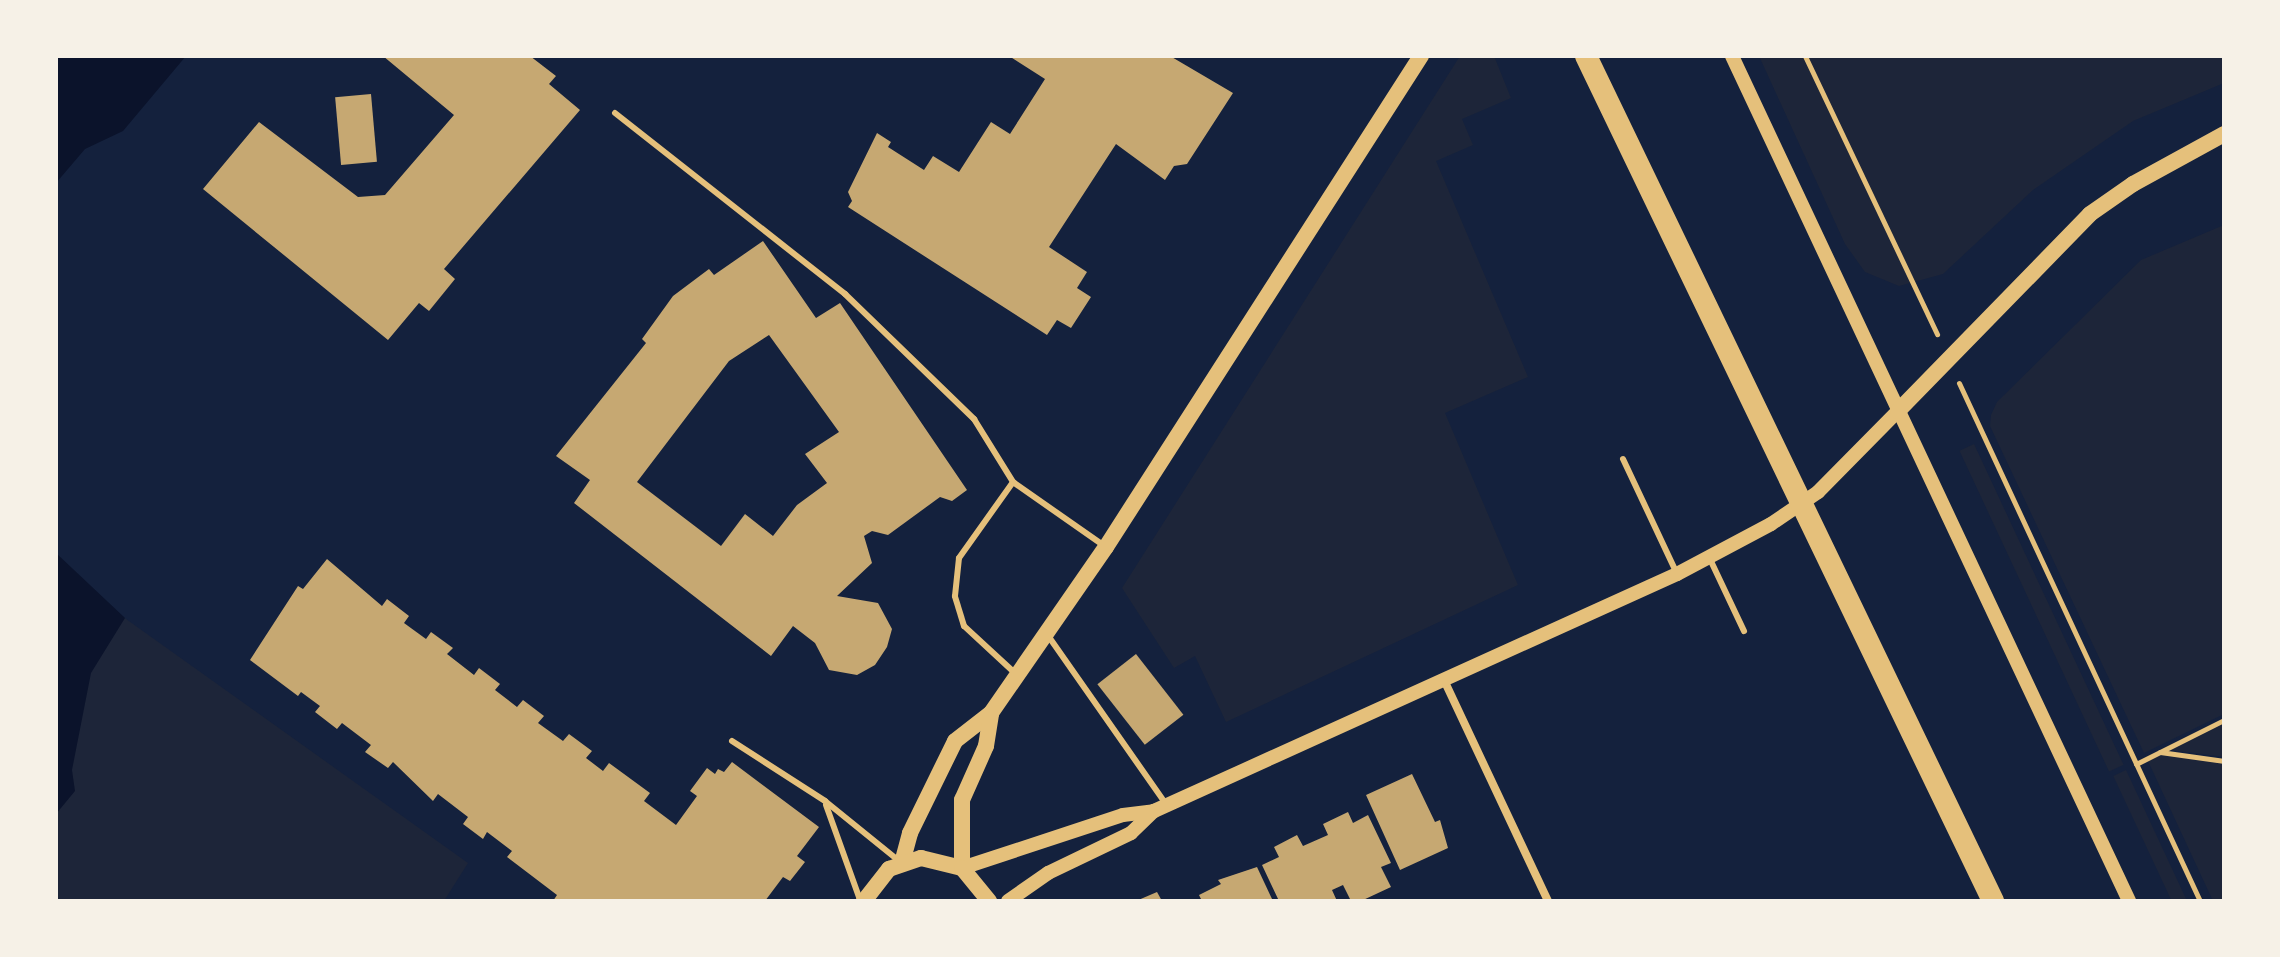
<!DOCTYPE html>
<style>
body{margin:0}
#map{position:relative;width:2280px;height:957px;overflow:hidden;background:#14213d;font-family:"Asap Condensed",sans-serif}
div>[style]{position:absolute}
.green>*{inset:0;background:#1d2539;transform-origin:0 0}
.water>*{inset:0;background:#0b132b}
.building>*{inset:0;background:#c6a872;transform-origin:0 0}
.path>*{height:5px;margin:-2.5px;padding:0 2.5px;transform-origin:2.5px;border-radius:2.5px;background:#e5c07b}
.service>*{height:6px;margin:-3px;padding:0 3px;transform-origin:3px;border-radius:3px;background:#e5c07b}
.minor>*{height:8px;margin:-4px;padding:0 4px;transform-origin:4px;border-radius:4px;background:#e5c07b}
.tertiary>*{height:14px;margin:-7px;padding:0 7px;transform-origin:7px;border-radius:7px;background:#e5c07b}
.secondary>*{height:16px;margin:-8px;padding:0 8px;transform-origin:8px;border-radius:8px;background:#e5c07b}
.trunk>*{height:22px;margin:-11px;padding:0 11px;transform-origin:11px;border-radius:11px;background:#e5c07b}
span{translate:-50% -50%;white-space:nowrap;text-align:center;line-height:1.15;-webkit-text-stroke:8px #f6f1e7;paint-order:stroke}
.frame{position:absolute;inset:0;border:58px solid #f6f1e7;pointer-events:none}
</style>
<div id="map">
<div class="green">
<i style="clip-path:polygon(1460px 56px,1494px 56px,1511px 98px,1462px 119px,1473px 145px,1436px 161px,1528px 377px,1445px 413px,1518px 585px,1226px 722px,1195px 656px,1174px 668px,1122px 588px)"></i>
<i style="clip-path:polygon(1759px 56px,2224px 56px,2224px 83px,2133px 121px,2033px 190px,1943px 274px,1899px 286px,1865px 272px,1845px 244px)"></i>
<i style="clip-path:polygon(2224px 225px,2224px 714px,2144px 753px,1990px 426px,1991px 415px,1997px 402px,2141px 260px)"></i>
<i style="left:1974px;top:444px;width:354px;height:16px;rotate:65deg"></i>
<i style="clip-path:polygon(56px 569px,468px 863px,444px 901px,56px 901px)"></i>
<i style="clip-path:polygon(2224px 724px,2224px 757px,2171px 750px)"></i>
<i style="clip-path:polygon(2160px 755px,2224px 764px,2224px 901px,2213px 901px,2148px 761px)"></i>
<i style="left:2126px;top:770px;width:145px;height:14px;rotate:65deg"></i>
</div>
<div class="water">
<i style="clip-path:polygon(56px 56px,186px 56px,123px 131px,85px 149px,56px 183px)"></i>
<i style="clip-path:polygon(56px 553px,125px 618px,91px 673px,72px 770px,75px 791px,56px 814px)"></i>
</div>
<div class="building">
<i style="clip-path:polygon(383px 56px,530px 56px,556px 76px,549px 84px,580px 110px,444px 269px,455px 279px,429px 311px,419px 303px,388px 340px,203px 189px,259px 122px,358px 197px,385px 195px,454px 115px)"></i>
<i style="clip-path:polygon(1009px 56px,1170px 56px,1233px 93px,1187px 164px,1174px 166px,1165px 180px,1116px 144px,1049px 247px,1087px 272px,1077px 288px,1091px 297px,1071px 328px,1057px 320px,1047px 335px,848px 207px,852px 201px,848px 192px,877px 133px,891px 142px,888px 147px,924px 170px,933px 156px,959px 172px,991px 122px,1010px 134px,1045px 79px)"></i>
<i style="left:371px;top:94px;width:68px;height:36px;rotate:85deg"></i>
<i style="clip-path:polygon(evenodd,763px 241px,816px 318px,840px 303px,967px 490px,952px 501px,940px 497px,888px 535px,872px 531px,864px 536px,872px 563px,837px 596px,878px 603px,892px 629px,887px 647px,875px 665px,857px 675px,829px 670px,815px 643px,793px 626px,771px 656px,574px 503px,590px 480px,556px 456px,646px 343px,642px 339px,673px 296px,709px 269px,714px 275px,763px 241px,769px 335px,839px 432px,805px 454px,827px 483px,797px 505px,773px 536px,745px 514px,721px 546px,637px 482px,729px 361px,769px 335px)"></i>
<i style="clip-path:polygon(327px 559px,382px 606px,387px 599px,409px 616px,404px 623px,426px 639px,431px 632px,453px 648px,447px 654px,474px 675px,479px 668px,500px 684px,495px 690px,517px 707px,523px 700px,544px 716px,538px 723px,563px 741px,569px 734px,592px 751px,586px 758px,603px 771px,609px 763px,650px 793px,644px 801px,676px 825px,697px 796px,690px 791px,707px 768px,715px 774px,718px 769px,724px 772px,732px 762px,819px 827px,797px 856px,805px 862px,790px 881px,783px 877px,765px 901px,553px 901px,557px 895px,507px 857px,512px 851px,487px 832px,483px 839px,463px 824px,468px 817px,438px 794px,433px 801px,393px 762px,388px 768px,365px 752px,371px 745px,342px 723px,337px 729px,315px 712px,320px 706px,301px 692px,298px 696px,250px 660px,298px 586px,303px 589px)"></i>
<i style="left:1136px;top:654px;width:77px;height:49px;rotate:52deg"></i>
<i style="clip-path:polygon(1412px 774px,1435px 822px,1440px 820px,1448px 848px,1400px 870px,1366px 795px)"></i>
<i style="clip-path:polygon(1348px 812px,1353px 823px,1368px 815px,1391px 863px,1381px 867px,1391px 887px,1361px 901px,1351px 901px,1343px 885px,1332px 890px,1337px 901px,1279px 901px,1262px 865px,1279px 857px,1274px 847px,1297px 835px,1303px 846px,1328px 835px,1323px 824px)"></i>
<i style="clip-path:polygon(1257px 867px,1273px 901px,1202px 901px,1199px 895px,1221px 884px,1218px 880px)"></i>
<i style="clip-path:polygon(1157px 892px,1162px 901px,1136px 901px)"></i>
</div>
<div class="path">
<i style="left:1805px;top:56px;width:308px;rotate:64.6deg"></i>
<i style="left:1959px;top:383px;width:571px;rotate:65.05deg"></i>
<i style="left:2160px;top:752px;width:65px;rotate:8deg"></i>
<i style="left:2136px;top:764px;width:98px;rotate:-26.6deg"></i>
</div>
<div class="service">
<i style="left:615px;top:113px;width:293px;rotate:38.2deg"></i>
<i style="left:845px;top:294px;width:180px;rotate:44.1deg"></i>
<i style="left:974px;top:419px;width:74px;rotate:58.2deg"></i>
<i style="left:1623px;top:459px;width:127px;rotate:64.8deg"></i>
<i style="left:1709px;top:557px;width:82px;rotate:64.7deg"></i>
<i style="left:1049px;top:637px;width:204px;rotate:55deg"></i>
<i style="left:1017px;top:675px;width:72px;rotate:-137.2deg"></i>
<i style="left:964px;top:626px;width:31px;rotate:-107deg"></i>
<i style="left:955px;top:596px;width:38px;rotate:-84deg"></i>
<i style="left:959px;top:558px;width:93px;rotate:-54.6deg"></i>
<i style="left:1013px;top:482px;width:113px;rotate:35deg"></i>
<i style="left:732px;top:741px;width:111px;rotate:32.8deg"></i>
<i style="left:825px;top:801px;width:95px;rotate:39deg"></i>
<i style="left:826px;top:805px;width:101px;rotate:70.3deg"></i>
</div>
<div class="minor">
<i style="left:1444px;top:680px;width:244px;rotate:64.8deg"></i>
</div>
<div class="tertiary">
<i style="left:1732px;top:56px;width:934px;rotate:64.83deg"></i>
<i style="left:962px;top:868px;width:169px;rotate:-18.2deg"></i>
<i style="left:1123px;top:815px;width:31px;rotate:-7deg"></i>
<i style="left:1154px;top:811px;width:574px;rotate:-24.38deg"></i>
<i style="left:1677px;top:574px;width:106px;rotate:-28deg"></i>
<i style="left:1771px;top:524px;width:57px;rotate:-34.2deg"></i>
<i style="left:1818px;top:492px;width:114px;rotate:-45.4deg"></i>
<i style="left:1008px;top:901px;width:49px;rotate:-35deg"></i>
<i style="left:1048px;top:873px;width:92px;rotate:-25.7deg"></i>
<i style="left:1131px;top:833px;width:32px;rotate:-44deg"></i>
</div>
<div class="secondary">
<i style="left:1898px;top:411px;width:275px;rotate:-45.7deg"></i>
<i style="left:2090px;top:214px;width:52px;rotate:-34.9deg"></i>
<i style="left:2133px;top:184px;width:104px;rotate:-28.8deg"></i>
<i style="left:902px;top:863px;width:31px;rotate:-75deg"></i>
<i style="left:910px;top:833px;width:102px;rotate:-63.9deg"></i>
<i style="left:955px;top:741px;width:46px;rotate:-37.9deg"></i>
<i style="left:991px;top:713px;width:202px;rotate:-55.3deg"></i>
<i style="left:1106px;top:547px;width:583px;rotate:-57.32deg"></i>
<i style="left:962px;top:868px;width:68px;rotate:-90deg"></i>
<i style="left:962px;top:800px;width:59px;rotate:-66deg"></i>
<i style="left:986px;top:746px;width:33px;rotate:-81deg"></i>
<i style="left:864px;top:901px;width:41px;rotate:-52deg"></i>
<i style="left:889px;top:869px;width:34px;rotate:-19deg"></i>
<i style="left:921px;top:858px;width:42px;rotate:13.7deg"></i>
<i style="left:962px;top:868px;width:43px;rotate:50.7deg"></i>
</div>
<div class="trunk">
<i style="left:1586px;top:56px;width:938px;rotate:64.28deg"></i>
</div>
<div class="frame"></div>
</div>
